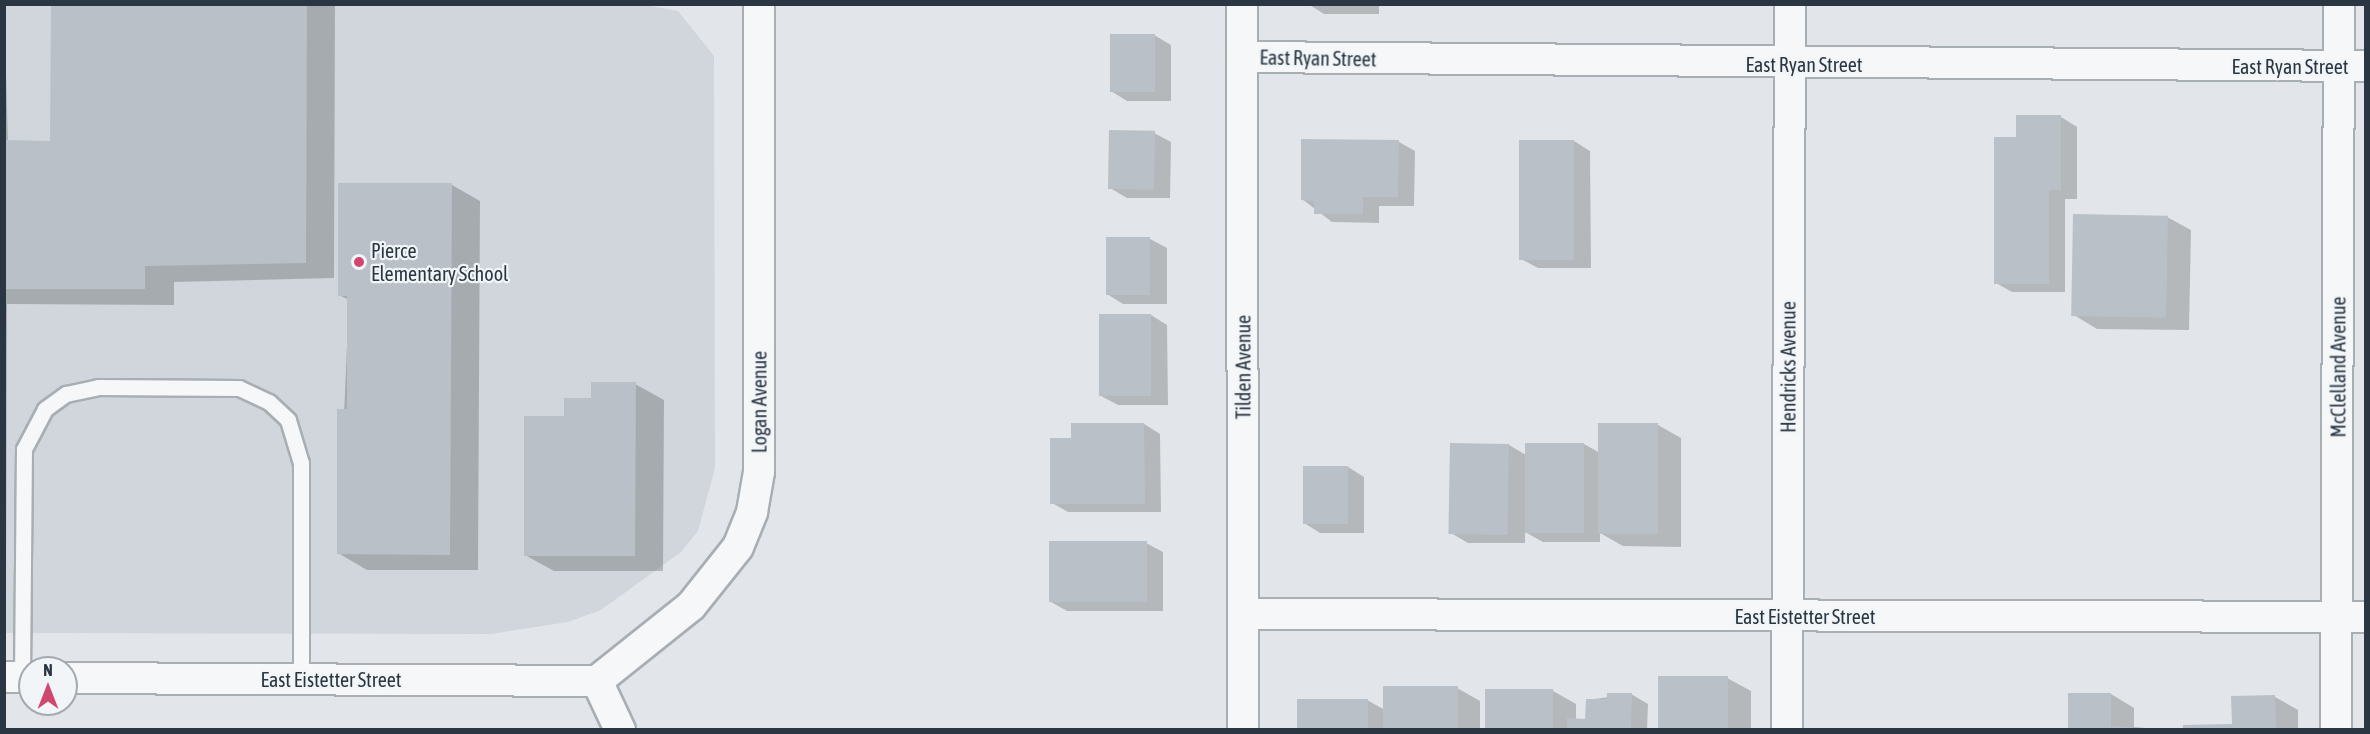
<!DOCTYPE html>
<style>
body{margin:0}
#map{position:relative;width:2370px;height:734px;overflow:hidden;background:#e2e6ea;font-family:"Asap Condensed",sans-serif}
div>[style]{position:absolute}
.built>*{inset:0;background:#d0d6dc}
.shadow>*{inset:0;background:#0003}
.building>*{inset:0;background:#b9c0c7;transform-origin:0 0}
.roads{filter:drop-shadow(2px 0 #a7aeb4) drop-shadow(-2px 0 #a7aeb4) drop-shadow(0 2px #a7aeb4) drop-shadow(0 -2px #a7aeb4)}
.service>*{height:15px;margin:-7.5px;padding:0 7.5px;transform-origin:7.5px;border-radius:7.5px;background:#f5f7f8}
.minor>*{height:30px;margin:-15px;padding:0 15px;transform-origin:15px;border-radius:15px;background:#f5f7f8}
.dots>*{width:16px;height:16px;translate:-50% -50%;box-sizing:border-box;border:3px solid #f2f5f8;border-radius:50%}
span{translate:-50% -50%;white-space:nowrap;text-align:center;line-height:1.15;-webkit-text-stroke:4.5px #f2f5f8;paint-order:stroke}
.street-label{font-size:20px;color:#2a3642}
.poi-label{font-size:20px;color:#2a3642}
.left{translate:0 -50%;text-align:left}
.frame{position:absolute;inset:0;border:6px solid #2a3642;pointer-events:none}
.north{position:absolute;left:18px;top:656px;width:60px;height:60px;box-sizing:border-box;background:#f2f5f8;border:2px solid #a2a9af;border-radius:50%;rotate:0deg;font-size:16px;font-weight:700;line-height:24px;text-align:center;color:#2a3642}
.north::after{content:'';display:block;margin:auto;width:21px;height:27px;background:#cf476e;clip-path:polygon(50% 0,100% 100%,50% 72%,0 100%)}
</style>
<div id="map">
<div class="built">
<i style="clip-path:polygon(639px 4px,678px 11px,714px 56px,715px 468px,698px 531px,681px 552px,601px 610px,568px 622px,491px 634px,5px 633px,5px 5px)"></i>
</div>
<div class="shadow">
<i style="clip-path:polygon(4px 4px,8px 142px,52px 142px,52px 4px,335px 4px,334px 278px,174px 282px,174px 305px,7px 304px,6px 603px)"></i>
<i style="clip-path:polygon(1308px 4px,1379px 4px,1379px 14px,1324px 14px)"></i>
<i style="clip-path:polygon(1154px 35px,1171px 45px,1171px 101px,1127px 101px,1111px 91px)"></i>
<i style="clip-path:polygon(2061px 117px,2077px 127px,2077px 199px,2065px 199px,2065px 292px,2012px 292px,1996px 283px,2018px 139px)"></i>
<i style="clip-path:polygon(1154px 133px,1171px 142px,1170px 198px,1127px 198px,1110px 188px)"></i>
<i style="clip-path:polygon(1574px 141px,1590px 151px,1591px 268px,1538px 268px,1521px 259px)"></i>
<i style="clip-path:polygon(1399px 142px,1415px 151px,1414px 206px,1379px 206px,1379px 223px,1332px 222px,1302px 199px)"></i>
<i style="clip-path:polygon(452px 185px,480px 201px,478px 570px,367px 570px,338px 553px,349px 300px,339px 295px)"></i>
<i style="clip-path:polygon(2167px 217px,2191px 230px,2189px 330px,2097px 329px,2074px 315px)"></i>
<i style="clip-path:polygon(1107px 239px,1150px 239px,1167px 248px,1167px 304px,1123px 304px,1107px 294px)"></i>
<i style="clip-path:polygon(1151px 315px,1167px 325px,1168px 405px,1118px 405px,1101px 396px)"></i>
<i style="clip-path:polygon(635px 384px,664px 400px,663px 571px,554px 571px,525px 555px,565px 417px)"></i>
<i style="clip-path:polygon(1144px 424px,1160px 434px,1161px 512px,1068px 512px,1052px 503px,1072px 440px)"></i>
<i style="clip-path:polygon(1658px 425px,1681px 438px,1681px 547px,1623px 546px,1600px 533px,1600px 542px,1543px 542px,1525px 532px,1525px 543px,1468px 543px,1451px 533px,1509px 445px,1526px 455px,1584px 444px,1600px 453px)"></i>
<i style="clip-path:polygon(1348px 467px,1364px 477px,1364px 533px,1320px 533px,1304px 523px)"></i>
<i style="clip-path:polygon(1146px 543px,1163px 552px,1163px 611px,1067px 611px,1051px 602px)"></i>
<i style="clip-path:polygon(1727px 678px,1751px 691px,1751px 730px,1659px 730px)"></i>
<i style="clip-path:polygon(1457px 688px,1480px 701px,1480px 730px,1299px 730px,1367px 700px,1385px 710px)"></i>
<i style="clip-path:polygon(1553px 691px,1576px 704px,1576px 720px,1587px 720px,1587px 700px,1631px 694px,1648px 704px,1647px 730px,1486px 730px)"></i>
<i style="clip-path:polygon(2111px 694px,2134px 708px,2134px 727px,2168px 730px,2069px 730px)"></i>
<i style="clip-path:polygon(2275px 697px,2298px 710px,2298px 730px,2185px 730px,2233px 726px)"></i>
</div>
<div class="building">
<i style="clip-path:polygon(51px 4px,307px 4px,306px 263px,145px 266px,145px 289px,5px 289px,5px 140px,50px 141px)"></i>
<i style="left:1110px;top:34px;width:45px;height:58px"></i>
<i style="clip-path:polygon(2016px 115px,2061px 115px,2061px 190px,2049px 190px,2049px 284px,1994px 284px,1994px 137px,2016px 137px)"></i>
<i style="left:1109px;top:130px;width:46px;height:59px;rotate:1deg"></i>
<i style="clip-path:polygon(1301px 139px,1399px 140px,1398px 197px,1363px 197px,1363px 214px,1314px 214px,1314px 201px,1301px 200px)"></i>
<i style="left:1574px;top:140px;width:120px;height:55px;rotate:90deg"></i>
<i style="clip-path:polygon(338px 183px,452px 183px,450px 555px,337px 554px,337px 409px,347px 409px,347px 296px,338px 296px)"></i>
<i style="left:2073px;top:214px;width:95px;height:102px;rotate:1deg"></i>
<i style="left:1106px;top:237px;width:44px;height:58px"></i>
<i style="left:1099px;top:314px;width:52px;height:82px"></i>
<i style="clip-path:polygon(591px 382px,636px 382px,635px 556px,524px 556px,524px 416px,564px 416px,564px 398px,591px 398px)"></i>
<i style="clip-path:polygon(1071px 423px,1144px 423px,1145px 504px,1050px 504px,1050px 438px,1071px 438px)"></i>
<i style="left:1598px;top:423px;width:60px;height:111px"></i>
<i style="left:1450px;top:443px;width:59px;height:91px;rotate:1deg"></i>
<i style="left:1525px;top:443px;width:59px;height:90px"></i>
<i style="left:1303px;top:466px;width:45px;height:58px"></i>
<i style="left:1147px;top:541px;width:61px;height:98px;rotate:90deg"></i>
<i style="left:1658px;top:676px;width:70px;height:54px"></i>
<i style="left:1383px;top:686px;width:75px;height:44px"></i>
<i style="left:1485px;top:689px;width:68px;height:41px"></i>
<i style="clip-path:polygon(1607px 693px,1632px 693px,1631px 730px,1567px 730px,1567px 718px,1585px 719px,1586px 699px,1607px 699px)"></i>
<i style="clip-path:polygon(2068px 693px,2111px 693px,2111px 726px,2165px 730px,2068px 730px)"></i>
<i style="clip-path:polygon(2275px 695px,2276px 730px,2183px 730px,2183px 725px,2232px 724px,2231px 696px)"></i>
<i style="left:1297px;top:699px;width:71px;height:31px"></i>
</div>
<div class="roads">
<div class="service">
<i style="left:22px;top:677px;width:228px;rotate:-89.5deg"></i>
<i style="left:24px;top:449px;width:45px;rotate:-62.3deg"></i>
<i style="left:45px;top:409px;width:26px;rotate:-36deg"></i>
<i style="left:66px;top:394px;width:33px;rotate:-12deg"></i>
<i style="left:98px;top:387px;width:141px;rotate:0.4deg"></i>
<i style="left:239px;top:388px;width:33px;rotate:25deg"></i>
<i style="left:269px;top:402px;width:26px;rotate:43deg"></i>
<i style="left:288px;top:420px;width:45px;rotate:73.2deg"></i>
<i style="left:301px;top:463px;width:216px;rotate:90deg"></i>
</div>
<div class="minor">
<i style="left:1242px;top:4px;width:726px;rotate:89.92deg"></i>
<i style="left:1242px;top:57px;width:1124px;rotate:0.46deg"></i>
<i style="left:1244px;top:614px;width:1122px;rotate:0.15deg"></i>
<i style="left:4px;top:677px;width:26px"></i>
<i style="left:66px;top:678px;width:531px;rotate:0.32deg"></i>
<i style="left:620px;top:730px;width:54px;rotate:-115.1deg"></i>
<i style="left:597px;top:681px;width:120px;rotate:-38.6deg"></i>
<i style="left:691px;top:606px;width:75px;rotate:-51.5deg"></i>
<i style="left:738px;top:547px;width:38px;rotate:-68deg"></i>
<i style="left:752px;top:512px;width:41px;rotate:-80.1deg"></i>
<i style="left:759px;top:472px;width:468px;rotate:-90deg"></i>
<i style="left:1787px;top:730px;width:726px;rotate:-89.76deg"></i>
<i style="left:2336px;top:730px;width:726px;rotate:-89.76deg"></i>
</div>
</div>
<div class="dots">
<i style="left:359px;top:262px;background:#cf476e"></i>
</div>
<div class="street-label">
<span style="left:1318px;top:58px;rotate:1deg">East Ryan Street</span>
<span style="left:1804px;top:64px">East Ryan Street</span>
<span style="left:2290px;top:66px">East Ryan Street</span>
<span style="left:1243px;top:367px;rotate:-90deg">Tilden Avenue</span>
<span style="left:1788px;top:367px;rotate:-90deg">Hendricks Avenue</span>
<span style="left:2338px;top:367px;rotate:-90deg">McClelland Avenue</span>
<span style="left:759px;top:402px;rotate:-90deg">Logan Avenue</span>
<span style="left:1805px;top:616px">East Eistetter Street</span>
<span style="left:331px;top:679px">East Eistetter Street</span>
</div>
<div class="poi-label">
<span class="left" style="left:371px;top:262px">Pierce<br>Elementary School</span>
</div>
<div class="frame"></div>
<div class="north">N</div>
</div>
